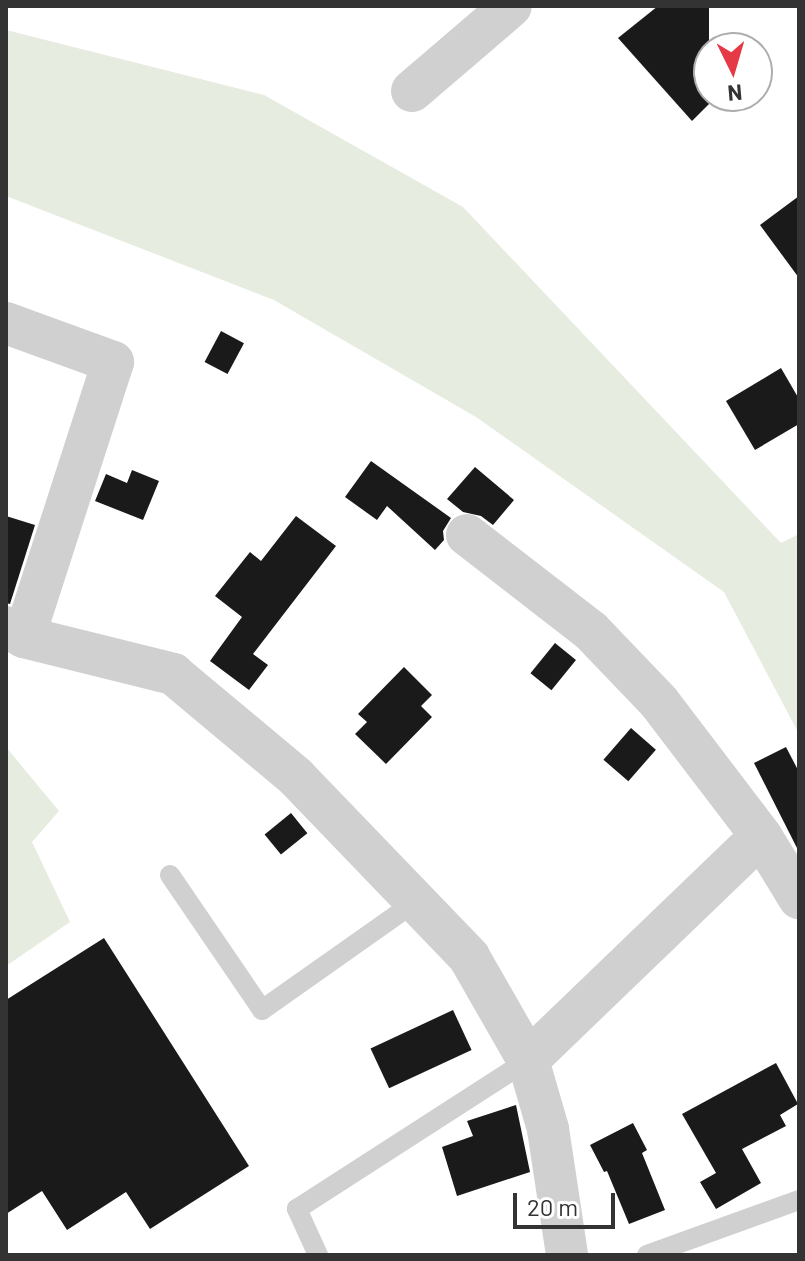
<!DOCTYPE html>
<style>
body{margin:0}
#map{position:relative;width:805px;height:1261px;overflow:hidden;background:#fff;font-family:Barlow,sans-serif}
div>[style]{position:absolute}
.green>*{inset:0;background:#e6ecdf}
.building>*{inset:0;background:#1a1a1a;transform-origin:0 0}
.lane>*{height:20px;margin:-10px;padding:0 10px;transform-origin:10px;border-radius:10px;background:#d0d0d0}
.street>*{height:42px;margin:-21px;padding:0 21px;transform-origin:21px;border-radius:21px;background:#d0d0d0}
span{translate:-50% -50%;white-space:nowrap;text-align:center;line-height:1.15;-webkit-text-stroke:8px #fff;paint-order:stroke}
.frame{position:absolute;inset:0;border:8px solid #333;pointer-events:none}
.north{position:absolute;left:693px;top:32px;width:80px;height:80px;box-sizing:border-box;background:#fff;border:2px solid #adadad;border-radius:50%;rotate:175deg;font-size:22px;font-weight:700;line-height:32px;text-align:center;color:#333}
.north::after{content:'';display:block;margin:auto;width:28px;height:36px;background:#e63946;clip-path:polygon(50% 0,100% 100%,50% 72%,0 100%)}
.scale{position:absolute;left:513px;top:1193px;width:102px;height:36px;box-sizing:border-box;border:4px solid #333;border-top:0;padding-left:10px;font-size:24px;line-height:28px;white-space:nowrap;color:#333;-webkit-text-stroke:6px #fff;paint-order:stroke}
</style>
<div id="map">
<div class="green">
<i style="clip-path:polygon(6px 30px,264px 95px,463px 207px,781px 543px,799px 534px,799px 734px,724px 592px,476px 417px,274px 300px,6px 196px)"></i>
<i style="clip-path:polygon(6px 747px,59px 811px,32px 842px,70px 922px,6px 966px)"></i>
</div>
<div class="building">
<i style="clip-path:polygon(658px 6px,709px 6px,709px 104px,692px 121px,618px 38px)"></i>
<i style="clip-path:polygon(799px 196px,799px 278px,760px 225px)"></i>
<i style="left:221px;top:331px;width:26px;height:35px;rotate:28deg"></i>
<i style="clip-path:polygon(781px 368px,799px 399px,799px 424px,755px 450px,726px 401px)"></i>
<i style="clip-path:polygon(371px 461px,451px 518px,443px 531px,444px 540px,435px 550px,387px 506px,377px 520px,345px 497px)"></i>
<i style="clip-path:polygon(475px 467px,514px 500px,493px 525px,481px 516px,463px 512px,447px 499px)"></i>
<i style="clip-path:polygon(132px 470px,159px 481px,143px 520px,95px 501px,106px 474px,127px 483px)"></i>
<i style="clip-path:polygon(6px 516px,35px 525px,10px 604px,6px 603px)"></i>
<i style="clip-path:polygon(296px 516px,336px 546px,253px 654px,268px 665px,249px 690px,210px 661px,242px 617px,215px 596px,250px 552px,261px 561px)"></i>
<i style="left:555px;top:643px;width:27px;height:39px;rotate:39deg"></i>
<i style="clip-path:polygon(404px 667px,432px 695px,421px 706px,432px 717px,386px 764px,355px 734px,367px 722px,358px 714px)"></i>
<i style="left:631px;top:728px;width:33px;height:42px;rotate:41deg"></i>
<i style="clip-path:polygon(786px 747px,799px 772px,799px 852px,754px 763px)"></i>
<i style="left:291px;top:813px;width:26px;height:34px;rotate:51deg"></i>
<i style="clip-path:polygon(104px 938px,249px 1166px,150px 1229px,126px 1192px,67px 1230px,42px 1191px,6px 1214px,6px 1000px)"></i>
<i style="left:453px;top:1010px;width:44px;height:91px;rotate:65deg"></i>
<i style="clip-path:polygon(776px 1063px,798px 1104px,780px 1115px,786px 1126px,742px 1149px,761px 1183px,716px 1209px,700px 1182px,716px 1173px,682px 1114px)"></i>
<i style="clip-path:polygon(516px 1105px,530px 1172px,457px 1196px,442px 1147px,473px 1136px,467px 1121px)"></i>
<i style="clip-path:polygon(633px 1123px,647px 1150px,642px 1153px,665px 1210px,629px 1224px,607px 1171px,604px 1172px,590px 1145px)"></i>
</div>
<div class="lane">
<i style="left:170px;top:875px;width:163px;rotate:55.7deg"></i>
<i style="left:262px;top:1010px;width:191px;rotate:-35.2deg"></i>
<i style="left:318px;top:1255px;width:51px;rotate:-114.5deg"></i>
<i style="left:297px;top:1209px;width:275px;rotate:-32.8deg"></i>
<i style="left:647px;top:1255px;width:162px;rotate:-19.9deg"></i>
</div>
<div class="street">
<i style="left:412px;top:91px;width:130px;rotate:-40.6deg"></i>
<i style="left:6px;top:323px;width:114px;rotate:20deg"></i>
<i style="left:113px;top:362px;width:289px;rotate:107.9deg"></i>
<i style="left:467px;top:535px;width:157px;rotate:37.7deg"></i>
<i style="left:591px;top:631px;width:98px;rotate:46.2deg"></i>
<i style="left:659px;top:702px;width:168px;rotate:52.7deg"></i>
<i style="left:761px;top:836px;width:73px;rotate:58.5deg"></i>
<i style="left:6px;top:627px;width:21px;rotate:29deg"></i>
<i style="left:24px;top:637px;width:154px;rotate:13.9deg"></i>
<i style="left:173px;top:674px;width:160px;rotate:39.9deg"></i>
<i style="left:296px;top:777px;width:250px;rotate:46.1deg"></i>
<i style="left:469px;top:957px;width:119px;rotate:60.2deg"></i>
<i style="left:528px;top:1060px;width:72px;rotate:73.8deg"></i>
<i style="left:548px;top:1129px;width:127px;rotate:81.4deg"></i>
<i style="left:528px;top:1060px;width:323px;rotate:-43.9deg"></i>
</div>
<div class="frame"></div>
<div class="north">N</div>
<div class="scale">20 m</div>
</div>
